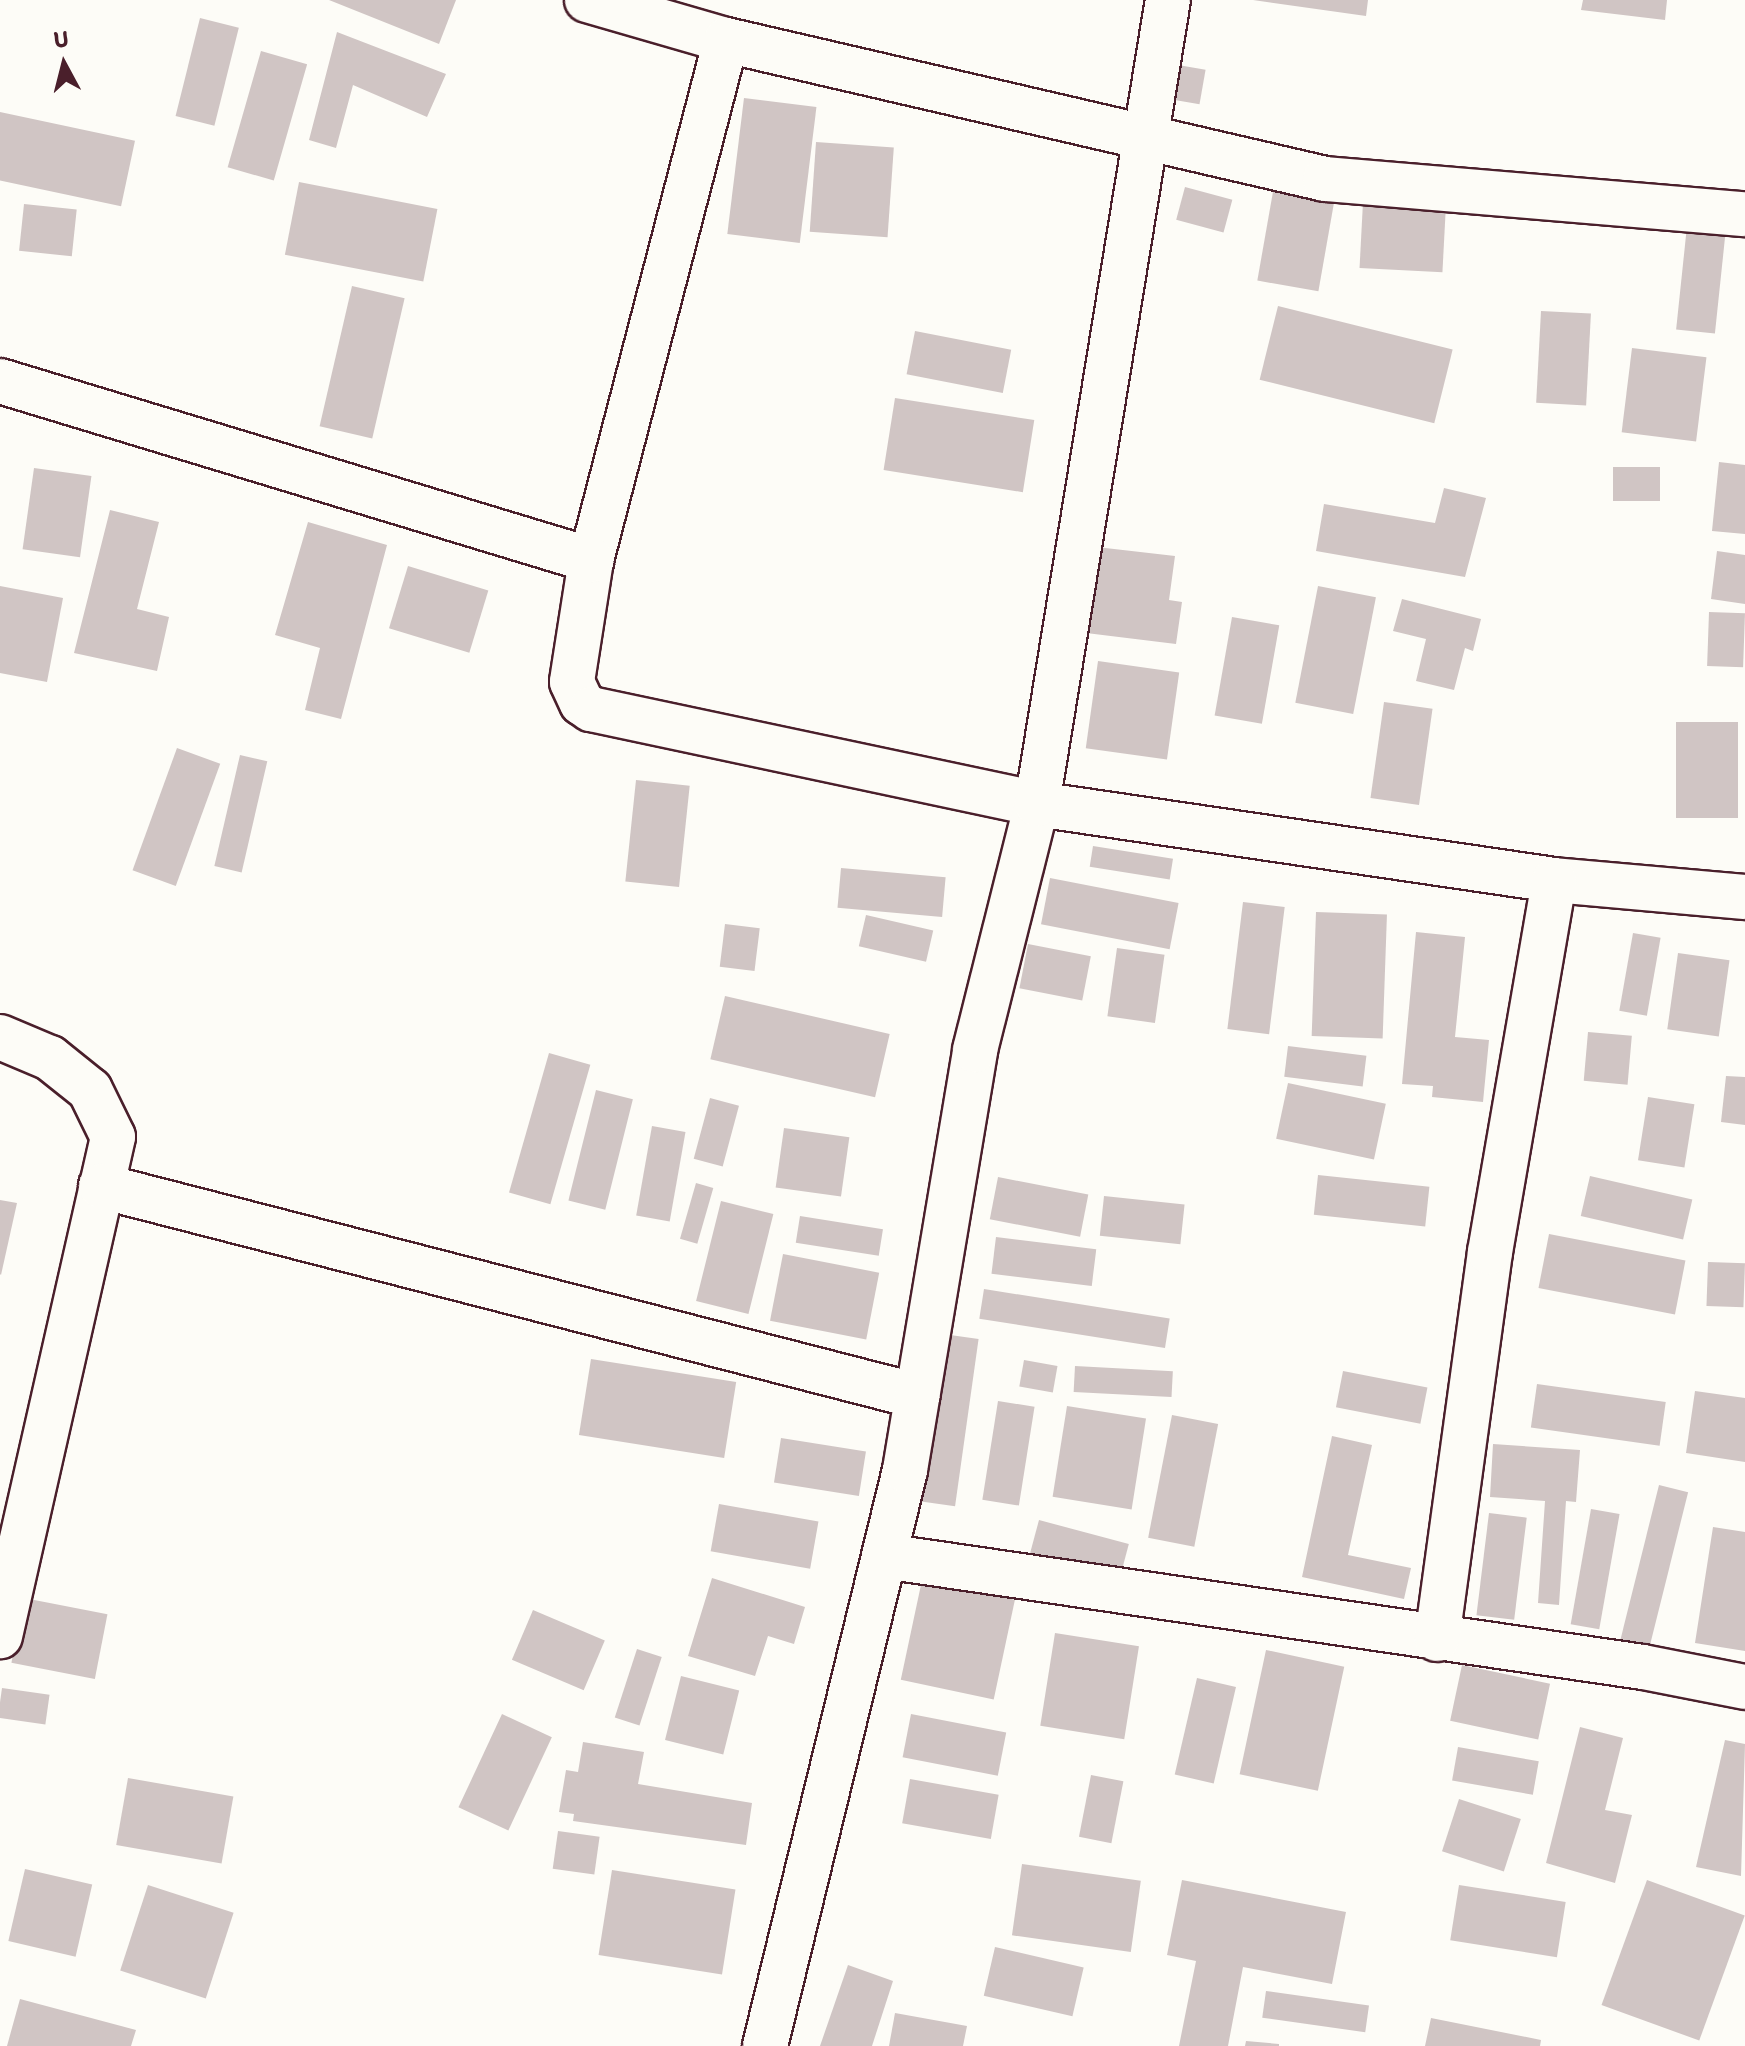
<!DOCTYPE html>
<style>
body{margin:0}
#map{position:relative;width:1745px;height:2046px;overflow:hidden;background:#fdfcf7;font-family:"Shantell Sans",sans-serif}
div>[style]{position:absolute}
.building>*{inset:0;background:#d0c5c4;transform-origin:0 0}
.roads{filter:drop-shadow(2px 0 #4a1f2b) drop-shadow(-2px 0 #4a1f2b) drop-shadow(0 2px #4a1f2b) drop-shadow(0 -2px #4a1f2b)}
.minor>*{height:44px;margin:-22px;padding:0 22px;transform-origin:22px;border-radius:22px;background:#fdfcf7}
span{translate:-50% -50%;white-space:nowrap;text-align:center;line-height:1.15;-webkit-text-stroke:8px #fdfcf7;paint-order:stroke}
.north{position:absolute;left:24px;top:24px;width:80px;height:80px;-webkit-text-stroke:6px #fdfcf7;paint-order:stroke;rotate:353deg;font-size:22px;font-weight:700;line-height:32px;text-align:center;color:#4a1f2b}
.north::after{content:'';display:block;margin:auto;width:28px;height:36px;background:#4a1f2b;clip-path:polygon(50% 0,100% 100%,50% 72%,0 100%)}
</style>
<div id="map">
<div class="building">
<i style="clip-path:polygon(329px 0,456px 0,439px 44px)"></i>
<i style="clip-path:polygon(1253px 0,1368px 0,1366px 16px)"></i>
<i style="clip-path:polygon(1583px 0,1667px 0,1665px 20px,1581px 10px)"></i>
<i style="left:200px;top:18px;width:40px;height:101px;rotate:14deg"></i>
<i style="clip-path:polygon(337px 32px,446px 74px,427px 117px,353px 85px,336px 148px,309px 140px)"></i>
<i style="left:261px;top:51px;width:48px;height:121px;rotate:16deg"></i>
<i style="left:1178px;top:65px;width:28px;height:35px;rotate:10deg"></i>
<i style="left:744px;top:98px;width:73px;height:137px;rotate:7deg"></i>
<i style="left:0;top:112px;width:138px;height:67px;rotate:12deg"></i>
<i style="left:816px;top:142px;width:78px;height:90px;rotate:4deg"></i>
<i style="left:299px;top:182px;width:141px;height:74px;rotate:11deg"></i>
<i style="left:1274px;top:186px;width:62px;height:96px;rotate:10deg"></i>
<i style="left:1185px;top:187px;width:49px;height:34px;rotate:15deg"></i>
<i style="left:1363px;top:202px;width:83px;height:66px;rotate:3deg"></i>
<i style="left:24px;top:204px;width:53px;height:47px;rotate:6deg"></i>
<i style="left:1687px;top:226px;width:39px;height:104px;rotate:6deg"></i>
<i style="left:352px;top:286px;width:54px;height:144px;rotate:13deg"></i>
<i style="left:1278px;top:306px;width:180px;height:76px;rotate:14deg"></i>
<i style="left:1541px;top:311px;width:50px;height:92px;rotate:3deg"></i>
<i style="left:915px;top:331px;width:98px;height:44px;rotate:11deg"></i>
<i style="left:1632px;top:348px;width:75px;height:85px;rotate:7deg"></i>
<i style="left:895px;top:398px;width:141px;height:73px;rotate:9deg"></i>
<i style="clip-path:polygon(1719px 462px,1745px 465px,1745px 534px,1712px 531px)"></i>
<i style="left:1613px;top:467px;width:47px;height:34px"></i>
<i style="left:34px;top:468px;width:58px;height:82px;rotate:8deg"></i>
<i style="clip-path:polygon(1444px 488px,1486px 498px,1465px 577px,1316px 551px,1324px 504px,1435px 523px)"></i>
<i style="clip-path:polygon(110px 510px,159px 522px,137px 609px,169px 617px,157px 671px,74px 653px)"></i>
<i style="clip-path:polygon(308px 522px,387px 545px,341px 719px,305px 710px,320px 648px,275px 635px)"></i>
<i style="clip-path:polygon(1088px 546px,1175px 556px,1169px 600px,1182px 602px,1176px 644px,1078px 632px)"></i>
<i style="clip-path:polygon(1717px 551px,1745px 555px,1745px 604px,1711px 599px)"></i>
<i style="left:408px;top:566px;width:84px;height:65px;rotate:17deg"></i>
<i style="clip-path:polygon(0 586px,63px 598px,47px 682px,0 673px)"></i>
<i style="left:1318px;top:586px;width:59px;height:119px;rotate:11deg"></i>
<i style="clip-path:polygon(1402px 599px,1481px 619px,1473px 651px,1465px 648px,1454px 690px,1416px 681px,1426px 639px,1393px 631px)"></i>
<i style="left:1709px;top:612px;width:36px;height:54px;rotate:2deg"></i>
<i style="left:1232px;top:617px;width:48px;height:100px;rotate:10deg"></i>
<i style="left:1098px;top:661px;width:82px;height:88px;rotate:8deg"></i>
<i style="left:1384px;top:702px;width:49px;height:97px;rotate:8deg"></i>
<i style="left:1676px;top:722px;width:62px;height:96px"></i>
<i style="left:177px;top:748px;width:46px;height:130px;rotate:20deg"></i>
<i style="left:240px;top:755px;width:28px;height:114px;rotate:13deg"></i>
<i style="left:636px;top:780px;width:54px;height:102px;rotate:6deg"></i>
<i style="left:1093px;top:846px;width:81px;height:21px;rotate:9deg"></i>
<i style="left:841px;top:868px;width:105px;height:40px;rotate:5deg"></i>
<i style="left:1050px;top:878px;width:131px;height:47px;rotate:11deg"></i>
<i style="left:1243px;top:902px;width:42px;height:128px;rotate:7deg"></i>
<i style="left:1316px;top:912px;width:71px;height:124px;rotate:2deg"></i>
<i style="left:866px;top:915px;width:69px;height:32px;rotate:13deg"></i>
<i style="left:725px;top:924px;width:35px;height:43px;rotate:7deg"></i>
<i style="clip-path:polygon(1416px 932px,1465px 937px,1455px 1037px,1489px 1040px,1483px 1102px,1432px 1097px,1433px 1086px,1402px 1084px)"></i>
<i style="left:1633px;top:933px;width:28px;height:79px;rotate:10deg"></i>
<i style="left:1028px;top:944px;width:64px;height:45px;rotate:11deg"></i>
<i style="left:1117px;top:948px;width:48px;height:69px;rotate:8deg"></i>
<i style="left:1678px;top:953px;width:52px;height:77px;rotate:8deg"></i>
<i style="left:725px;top:996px;width:169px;height:65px;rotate:13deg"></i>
<i style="left:1588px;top:1032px;width:44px;height:49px;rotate:5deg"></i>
<i style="left:1288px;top:1046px;width:79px;height:31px;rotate:7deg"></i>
<i style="left:549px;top:1053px;width:43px;height:145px;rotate:16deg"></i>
<i style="clip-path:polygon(1726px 1076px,1745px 1077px,1745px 1125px,1721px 1122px)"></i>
<i style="left:1288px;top:1083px;width:100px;height:57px;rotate:12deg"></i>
<i style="left:596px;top:1090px;width:38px;height:114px;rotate:14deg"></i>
<i style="left:1648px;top:1097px;width:47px;height:64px;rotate:9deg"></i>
<i style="left:710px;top:1098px;width:30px;height:63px;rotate:15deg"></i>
<i style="left:652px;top:1126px;width:34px;height:91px;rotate:10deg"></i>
<i style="left:784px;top:1128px;width:66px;height:60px;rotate:8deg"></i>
<i style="left:1318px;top:1175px;width:112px;height:40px;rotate:6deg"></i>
<i style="left:1590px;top:1176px;width:105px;height:41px;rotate:13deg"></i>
<i style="left:998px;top:1177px;width:92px;height:43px;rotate:11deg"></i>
<i style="left:696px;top:1183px;width:18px;height:58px;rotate:16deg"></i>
<i style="left:1104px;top:1196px;width:81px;height:40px;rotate:6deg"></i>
<i style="clip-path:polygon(0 1200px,17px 1203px,1px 1275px,0 1274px)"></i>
<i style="left:721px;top:1201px;width:54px;height:103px;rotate:14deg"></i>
<i style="left:800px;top:1216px;width:84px;height:27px;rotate:9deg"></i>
<i style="left:1549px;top:1234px;width:139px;height:55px;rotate:11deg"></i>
<i style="left:996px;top:1237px;width:101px;height:37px;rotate:7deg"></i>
<i style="left:783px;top:1254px;width:98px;height:68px;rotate:11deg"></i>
<i style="left:1708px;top:1262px;width:37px;height:44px;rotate:2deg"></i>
<i style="left:984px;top:1289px;width:188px;height:30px;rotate:9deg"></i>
<i style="left:936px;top:1333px;width:43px;height:169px;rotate:8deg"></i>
<i style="left:591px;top:1359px;width:147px;height:77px;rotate:9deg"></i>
<i style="left:1024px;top:1360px;width:34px;height:27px;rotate:10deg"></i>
<i style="left:1075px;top:1366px;width:98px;height:26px;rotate:3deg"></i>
<i style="left:1343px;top:1371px;width:86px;height:37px;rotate:11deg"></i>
<i style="left:1537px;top:1384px;width:130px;height:44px;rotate:8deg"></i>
<i style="clip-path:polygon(1695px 1391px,1745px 1398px,1745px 1462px,1686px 1453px)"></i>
<i style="left:998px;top:1401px;width:37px;height:100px;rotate:9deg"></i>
<i style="left:1067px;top:1406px;width:80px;height:92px;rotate:9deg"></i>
<i style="left:1172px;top:1415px;width:47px;height:125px;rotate:11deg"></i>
<i style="clip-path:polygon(1332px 1436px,1372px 1445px,1348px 1555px,1411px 1568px,1404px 1599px,1302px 1577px)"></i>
<i style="left:781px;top:1438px;width:86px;height:45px;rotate:9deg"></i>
<i style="clip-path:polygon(1493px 1444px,1580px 1450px,1576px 1502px,1566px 1501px,1559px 1605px,1538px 1603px,1545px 1501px,1490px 1497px)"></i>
<i style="left:1659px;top:1485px;width:30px;height:161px;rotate:14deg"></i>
<i style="left:719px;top:1504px;width:101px;height:48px;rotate:10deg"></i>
<i style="left:1591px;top:1509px;width:29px;height:117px;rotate:10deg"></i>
<i style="left:1489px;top:1513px;width:38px;height:103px;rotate:7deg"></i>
<i style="left:1039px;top:1520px;width:93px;height:34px;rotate:15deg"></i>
<i style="clip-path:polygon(1713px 1527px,1745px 1532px,1745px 1651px,1695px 1643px)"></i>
<i style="clip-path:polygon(712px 1578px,805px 1607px,794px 1644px,768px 1636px,755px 1676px,688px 1656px)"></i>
<i style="left:922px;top:1580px;width:95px;height:102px;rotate:12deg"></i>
<i style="left:24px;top:1598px;width:85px;height:66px;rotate:11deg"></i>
<i style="left:533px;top:1610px;width:78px;height:54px;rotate:23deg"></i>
<i style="left:1055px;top:1633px;width:85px;height:94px;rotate:9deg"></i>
<i style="left:637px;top:1649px;width:26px;height:72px;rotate:18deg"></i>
<i style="left:1266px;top:1650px;width:80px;height:127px;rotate:12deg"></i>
<i style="left:1462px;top:1665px;width:90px;height:57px;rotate:12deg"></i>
<i style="left:681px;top:1676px;width:60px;height:66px;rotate:14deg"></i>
<i style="left:1197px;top:1678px;width:40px;height:99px;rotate:13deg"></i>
<i style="left:2px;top:1688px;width:48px;height:30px;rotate:8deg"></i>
<i style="left:502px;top:1714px;width:55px;height:103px;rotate:25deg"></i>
<i style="left:911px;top:1714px;width:97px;height:44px;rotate:11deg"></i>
<i style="clip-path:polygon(1580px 1727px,1623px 1738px,1605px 1810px,1632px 1815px,1615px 1883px,1546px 1863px)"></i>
<i style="clip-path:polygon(1725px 1740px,1745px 1744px,1741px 1876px,1696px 1867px)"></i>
<i style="clip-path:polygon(583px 1742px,644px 1752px,638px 1784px,752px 1803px,746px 1845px,573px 1821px,574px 1814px,559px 1812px,566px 1770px,578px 1772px)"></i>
<i style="left:1458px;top:1747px;width:82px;height:34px;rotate:10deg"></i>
<i style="left:1091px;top:1775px;width:33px;height:63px;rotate:11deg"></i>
<i style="left:128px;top:1778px;width:107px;height:68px;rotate:10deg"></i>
<i style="left:910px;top:1779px;width:90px;height:45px;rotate:10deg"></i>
<i style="left:1459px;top:1799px;width:65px;height:55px;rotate:18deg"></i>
<i style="left:558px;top:1831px;width:42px;height:38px;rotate:8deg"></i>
<i style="left:1022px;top:1864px;width:120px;height:72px;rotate:8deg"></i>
<i style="left:25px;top:1869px;width:69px;height:74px;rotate:13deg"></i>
<i style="left:612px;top:1870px;width:125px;height:86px;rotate:9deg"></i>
<i style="clip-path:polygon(1182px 1880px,1346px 1912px,1332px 1984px,1243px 1967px,1228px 2046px,1179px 2046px,1196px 1961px,1167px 1955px)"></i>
<i style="left:1647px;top:1880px;width:104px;height:133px;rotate:20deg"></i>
<i style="left:148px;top:1885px;width:90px;height:90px;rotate:18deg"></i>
<i style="left:1459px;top:1885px;width:108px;height:56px;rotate:9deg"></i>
<i style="left:995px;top:1947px;width:91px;height:50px;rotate:13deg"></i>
<i style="clip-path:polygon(848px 1965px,893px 1981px,872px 2046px,820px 2046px)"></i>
<i style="left:1266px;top:1991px;width:104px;height:27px;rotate:8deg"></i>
<i style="clip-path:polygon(20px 1999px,136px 2030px,131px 2046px,7px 2046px)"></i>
<i style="clip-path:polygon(895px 2013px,967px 2026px,963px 2046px,889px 2046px)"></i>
<i style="clip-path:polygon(1431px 2018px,1541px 2040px,1540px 2046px,1425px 2046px)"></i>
<i style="clip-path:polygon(1246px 2041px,1279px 2044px,1279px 2046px,1245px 2046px)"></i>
</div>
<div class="roads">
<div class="minor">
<i style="left:587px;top:0;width:145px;rotate:16.1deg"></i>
<i style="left:726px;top:40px;width:615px;rotate:13.06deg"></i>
<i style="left:1325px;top:179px;width:421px;rotate:4.8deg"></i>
<i style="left:726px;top:40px;width:537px;rotate:104.55deg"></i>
<i style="left:591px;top:560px;width:123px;rotate:98.9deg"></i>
<i style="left:572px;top:682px;width:23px;rotate:65deg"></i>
<i style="left:582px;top:703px;width:11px;rotate:34deg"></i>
<i style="left:591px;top:709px;width:456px;rotate:12deg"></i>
<i style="left:1037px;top:804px;width:523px;rotate:8.36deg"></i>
<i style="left:1554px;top:880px;width:192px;rotate:5.1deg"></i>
<i style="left:0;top:381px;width:618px;rotate:16.85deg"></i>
<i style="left:0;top:1037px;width:54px;rotate:22.8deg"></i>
<i style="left:50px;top:1058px;width:51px;rotate:38.7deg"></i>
<i style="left:90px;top:1090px;width:52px;rotate:63.9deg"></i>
<i style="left:113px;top:1137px;width:512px;rotate:102.76deg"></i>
<i style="left:101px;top:1186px;width:843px;rotate:14.43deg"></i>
<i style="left:884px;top:1556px;width:767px;rotate:8.32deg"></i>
<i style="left:1643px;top:1667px;width:104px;rotate:11.1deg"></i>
<i style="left:1437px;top:1639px;width:391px;rotate:-82.2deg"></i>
<i style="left:1490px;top:1252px;width:377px;rotate:-80.2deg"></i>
<i style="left:765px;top:2046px;width:593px;rotate:-76.34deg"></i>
<i style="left:905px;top:1470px;width:426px;rotate:-80.5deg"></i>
<i style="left:975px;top:1050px;width:254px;rotate:-75.9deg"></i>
<i style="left:1037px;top:804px;width:815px;rotate:-80.75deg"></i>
</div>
</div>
<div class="north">U</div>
</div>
